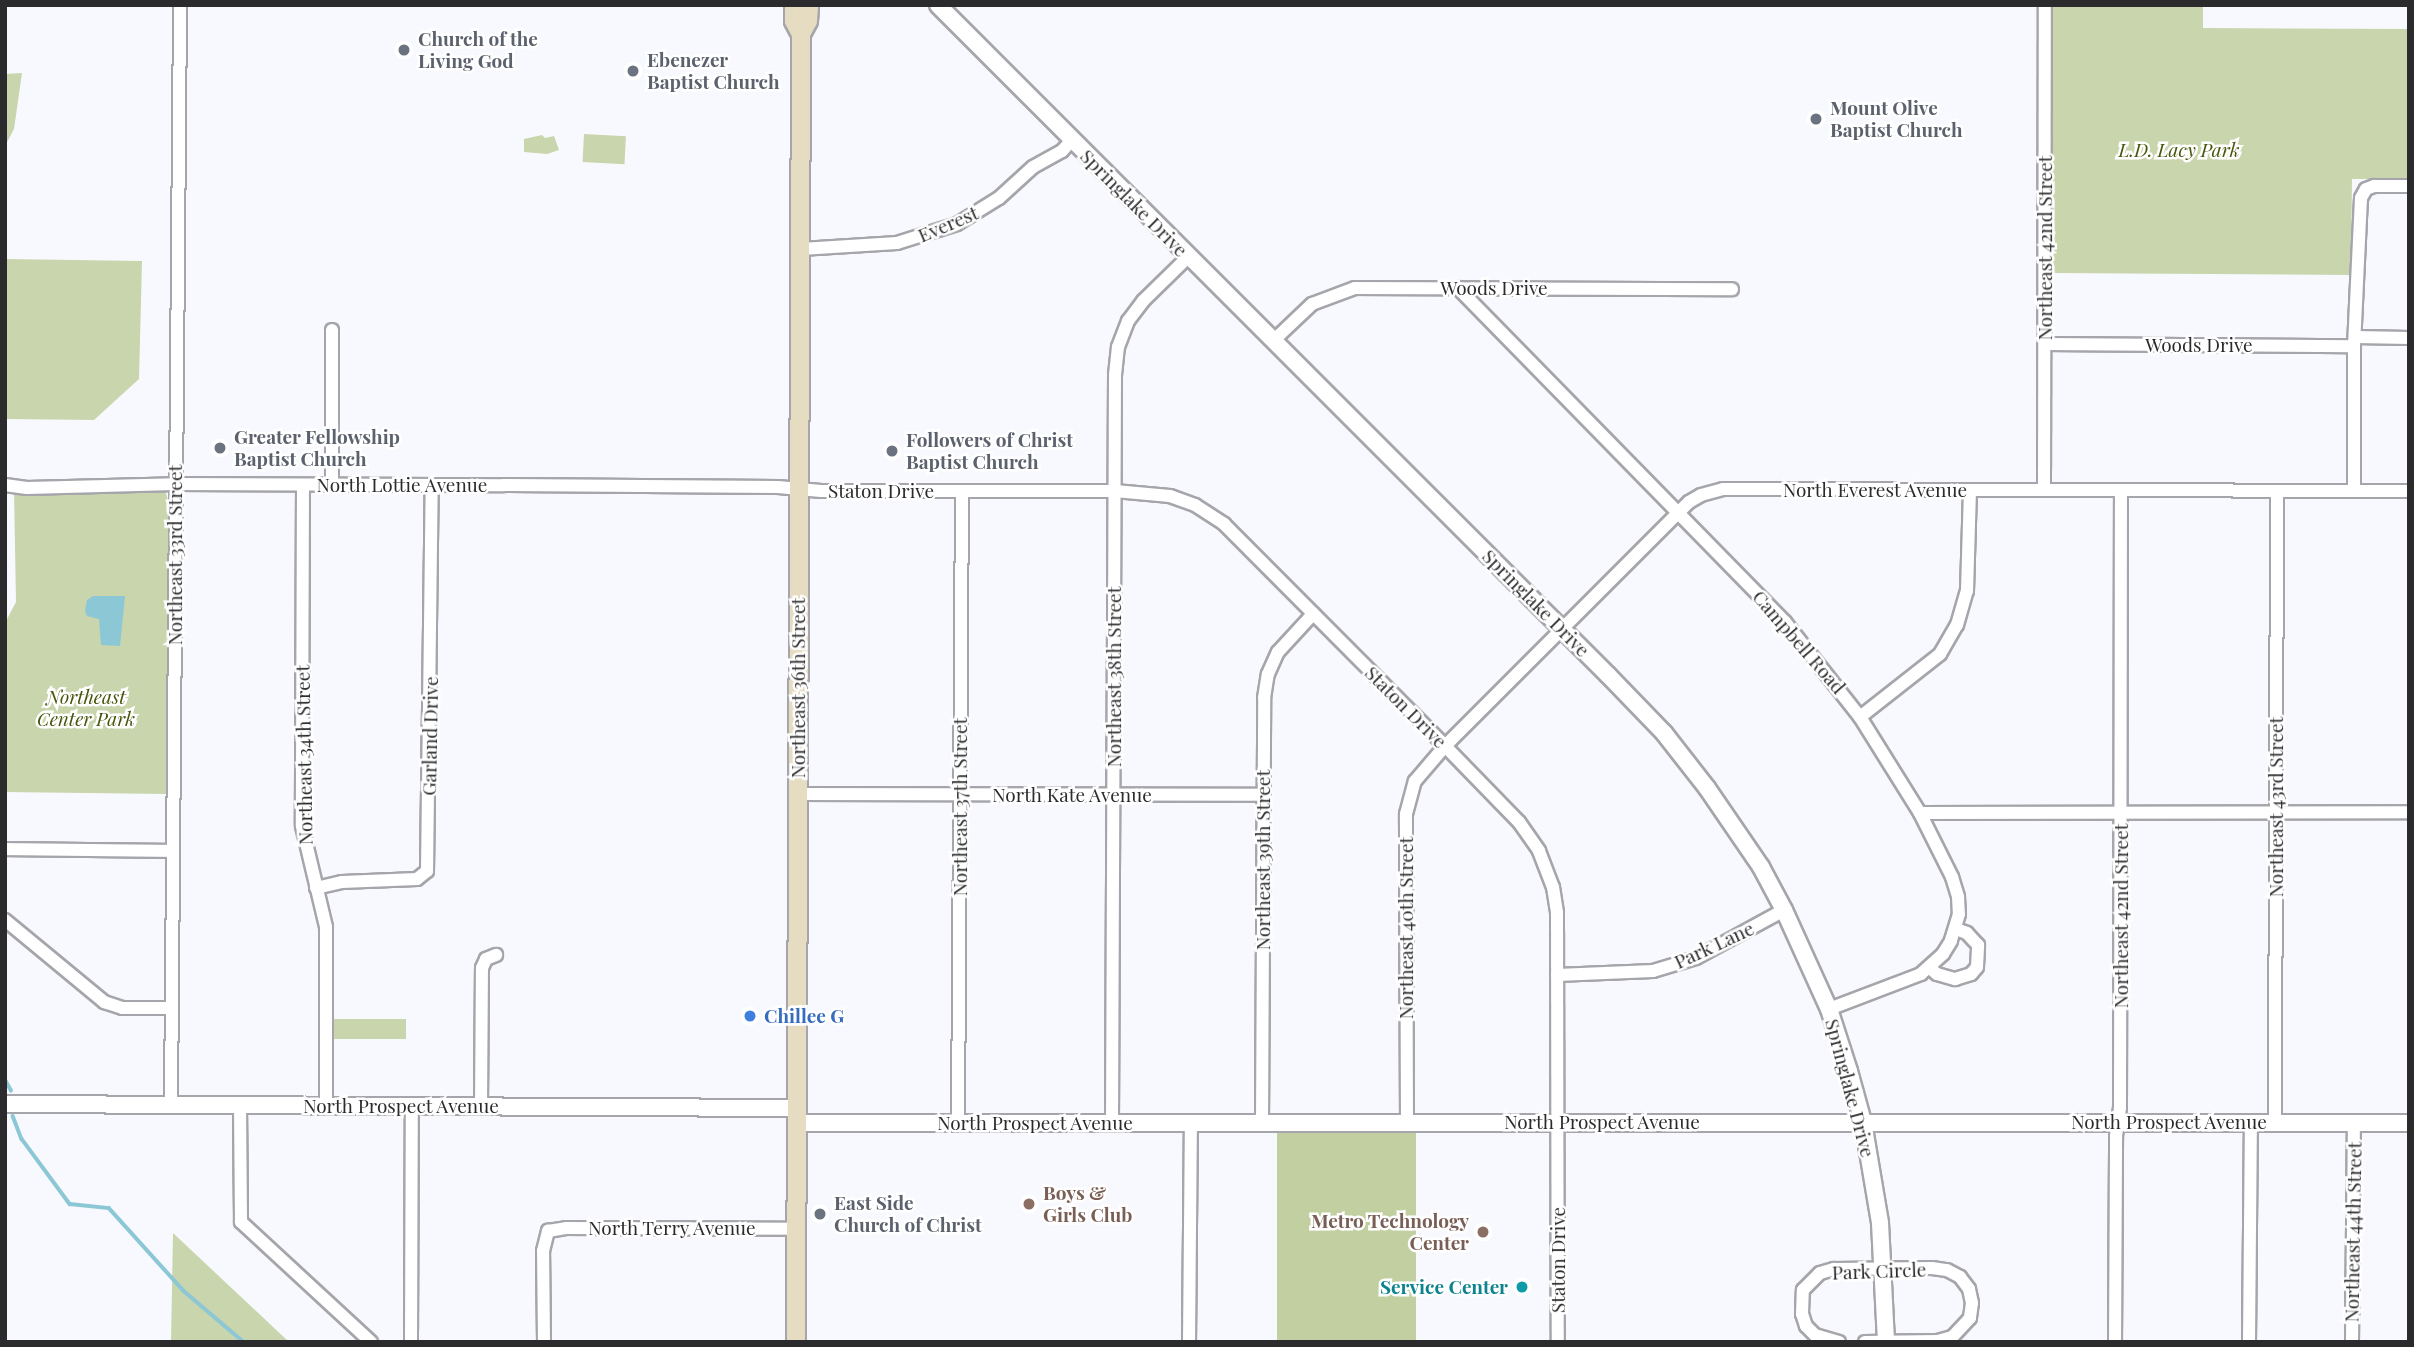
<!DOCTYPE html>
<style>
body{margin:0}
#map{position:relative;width:2414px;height:1347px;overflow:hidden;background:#f8f9fe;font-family:"Playfair Display",serif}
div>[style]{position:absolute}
.green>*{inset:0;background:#c9d5ac;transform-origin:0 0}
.forest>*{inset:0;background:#c2cfa0;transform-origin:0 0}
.water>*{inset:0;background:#8bc7d5}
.stream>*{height:3.5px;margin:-1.75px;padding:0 1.75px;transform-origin:1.75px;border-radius:1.75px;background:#8bc7d5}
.roads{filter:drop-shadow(2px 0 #a5a5ab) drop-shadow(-2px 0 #a5a5ab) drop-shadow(0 2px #a5a5ab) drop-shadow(0 -2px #a5a5ab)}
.minor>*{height:12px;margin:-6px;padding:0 6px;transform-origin:6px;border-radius:6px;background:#fff}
.tertiary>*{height:16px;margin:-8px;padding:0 8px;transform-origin:8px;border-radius:8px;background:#fff}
.secondary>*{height:18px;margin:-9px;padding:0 9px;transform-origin:9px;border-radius:9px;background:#e6dcc2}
.dots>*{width:19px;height:19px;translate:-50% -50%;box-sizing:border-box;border:4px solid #fff;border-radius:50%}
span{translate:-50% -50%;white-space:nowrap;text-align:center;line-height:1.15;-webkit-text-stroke:5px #fff;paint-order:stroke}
.worship-label{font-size:19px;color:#5b616d;font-weight:700}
.left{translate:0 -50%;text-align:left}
.park-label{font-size:19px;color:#48560c;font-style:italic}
.street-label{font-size:19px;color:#2b2b2d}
.shop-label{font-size:19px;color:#366cbe;font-weight:700}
.education-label{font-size:19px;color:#785e54;font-weight:700}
.right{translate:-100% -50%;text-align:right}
.culture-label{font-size:19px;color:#0d838f;font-weight:700}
.frame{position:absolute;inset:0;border:7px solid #2b2b2d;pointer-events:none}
</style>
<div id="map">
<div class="green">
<i style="clip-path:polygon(2053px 5px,2203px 5px,2203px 28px,2409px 29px,2409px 179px,2352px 179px,2351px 275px,2052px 273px)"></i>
<i style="clip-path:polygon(22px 73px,14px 129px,5px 146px,5px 74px)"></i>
<i style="left:584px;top:134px;width:42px;height:28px;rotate:3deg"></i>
<i style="clip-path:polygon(542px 135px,545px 138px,554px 136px,559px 150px,547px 154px,524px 152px,524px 139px)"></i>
<i style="clip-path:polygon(5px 259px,142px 261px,139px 379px,94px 420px,5px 419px)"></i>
<i style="clip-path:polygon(165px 490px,170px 507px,167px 794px,5px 792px,5px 623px,16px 602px,14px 491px)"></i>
<i style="left:330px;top:1019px;width:76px;height:20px"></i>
<i style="clip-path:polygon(173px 1233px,289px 1342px,171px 1342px)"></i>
</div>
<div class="forest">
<i style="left:1416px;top:1131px;width:211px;height:139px;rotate:90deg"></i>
</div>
<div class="water">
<i style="clip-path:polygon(93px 596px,125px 596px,120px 646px,101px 645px,99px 619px,87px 616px,85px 611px,87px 600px)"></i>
</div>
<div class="stream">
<i style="left:5px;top:1079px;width:13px;rotate:61deg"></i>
<i style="left:13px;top:1116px;width:25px;rotate:69deg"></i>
<i style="left:22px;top:1139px;width:81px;rotate:53.6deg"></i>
<i style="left:70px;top:1204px;width:39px;rotate:6deg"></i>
<i style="left:109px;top:1208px;width:112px;rotate:47.9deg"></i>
<i style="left:184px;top:1291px;width:79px;rotate:40.4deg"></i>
</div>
<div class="roads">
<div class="minor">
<i style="left:801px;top:249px;width:96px;rotate:-3.6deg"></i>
<i style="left:897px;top:243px;width:63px;rotate:-17.6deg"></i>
<i style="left:957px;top:224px;width:49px;rotate:-31.8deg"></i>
<i style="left:999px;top:198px;width:46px;rotate:-42.4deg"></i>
<i style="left:1033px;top:167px;width:33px;rotate:-29deg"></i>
<i style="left:1062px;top:151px;width:15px;rotate:-48deg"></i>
<i style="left:1458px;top:288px;width:467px;rotate:45.6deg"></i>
<i style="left:1785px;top:622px;width:121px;rotate:51.7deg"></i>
<i style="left:1860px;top:717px;width:113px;rotate:58deg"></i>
<i style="left:1920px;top:813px;width:72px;rotate:63.4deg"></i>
<i style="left:1952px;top:877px;width:21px;rotate:73deg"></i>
<i style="left:1958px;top:897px;width:17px;rotate:87deg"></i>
<i style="left:1959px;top:914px;width:28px;rotate:107deg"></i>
<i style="left:1951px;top:941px;width:15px;rotate:122deg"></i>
<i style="left:1943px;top:954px;width:30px;rotate:138deg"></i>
<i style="left:1921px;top:974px;width:98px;rotate:159.2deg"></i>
<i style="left:2356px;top:337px;width:53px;rotate:1.1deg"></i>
<i style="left:1273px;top:341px;width:54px;rotate:-43.5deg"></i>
<i style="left:1312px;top:304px;width:46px;rotate:-20.4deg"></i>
<i style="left:1355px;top:288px;width:377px;rotate:0.2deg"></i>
<i style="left:2045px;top:344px;width:309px;rotate:0.4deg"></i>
<i style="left:5px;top:485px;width:22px;rotate:8deg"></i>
<i style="left:27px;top:488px;width:148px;rotate:-1.5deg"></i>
<i style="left:175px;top:484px;width:329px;rotate:0.2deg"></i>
<i style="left:504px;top:485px;width:274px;rotate:0.4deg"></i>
<i style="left:778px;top:487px;width:43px;rotate:5.3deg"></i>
<i style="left:821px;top:491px;width:294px"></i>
<i style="left:1115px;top:491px;width:55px;rotate:5.2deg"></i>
<i style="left:1170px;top:496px;width:27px;rotate:20deg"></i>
<i style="left:1195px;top:505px;width:35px;rotate:33deg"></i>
<i style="left:1224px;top:524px;width:313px;rotate:45.1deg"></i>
<i style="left:1445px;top:746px;width:106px;rotate:45.8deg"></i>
<i style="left:1519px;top:822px;width:35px;rotate:55deg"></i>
<i style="left:1539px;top:851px;width:39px;rotate:69deg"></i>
<i style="left:1553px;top:887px;width:26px;rotate:81deg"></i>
<i style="left:1557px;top:913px;width:429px;rotate:89.9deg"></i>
<i style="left:303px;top:485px;width:341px;rotate:90.2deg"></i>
<i style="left:302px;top:826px;width:104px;rotate:76.6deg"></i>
<i style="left:326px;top:927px;width:179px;rotate:90deg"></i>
<i style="left:332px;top:485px;width:155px;rotate:-90deg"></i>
<i style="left:2044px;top:490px;width:485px;rotate:-89.9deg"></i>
<i style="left:2354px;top:491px;width:145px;rotate:-90deg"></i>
<i style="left:2354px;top:346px;width:148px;rotate:-87.3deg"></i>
<i style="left:2361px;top:198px;width:10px;rotate:-61deg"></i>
<i style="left:2366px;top:189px;width:9px;rotate:-21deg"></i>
<i style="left:2374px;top:186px;width:35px"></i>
<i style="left:1860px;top:717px;width:102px;rotate:-38.2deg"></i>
<i style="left:1940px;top:654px;width:34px;rotate:-60deg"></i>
<i style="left:1957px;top:625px;width:35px;rotate:-74deg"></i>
<i style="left:1967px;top:591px;width:101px;rotate:-88.3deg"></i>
<i style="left:798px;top:794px;width:465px;rotate:0.1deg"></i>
<i style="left:1920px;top:813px;width:489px;rotate:-0.1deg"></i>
<i style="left:5px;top:849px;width:167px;rotate:0.7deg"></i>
<i style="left:316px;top:888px;width:27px;rotate:-13deg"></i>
<i style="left:342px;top:882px;width:75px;rotate:-2.3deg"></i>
<i style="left:417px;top:879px;width:13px;rotate:-39deg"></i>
<i style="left:427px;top:871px;width:386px;rotate:-89.3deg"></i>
<i style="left:5px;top:920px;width:129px;rotate:39.6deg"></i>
<i style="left:104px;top:1002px;width:19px;rotate:18deg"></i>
<i style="left:122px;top:1008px;width:49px"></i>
<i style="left:1930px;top:968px;width:9px;rotate:41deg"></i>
<i style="left:1937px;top:974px;width:19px;rotate:16deg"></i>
<i style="left:1955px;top:979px;width:17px;rotate:-17deg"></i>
<i style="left:1971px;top:974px;width:9px;rotate:-49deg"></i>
<i style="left:1977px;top:967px;width:22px;rotate:-87deg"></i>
<i style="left:1978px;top:945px;width:16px;rotate:-133deg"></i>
<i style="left:1967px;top:933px;width:12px;rotate:-160deg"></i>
<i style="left:1557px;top:975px;width:96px;rotate:-2.4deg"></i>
<i style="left:1653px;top:971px;width:45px;rotate:-16.8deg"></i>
<i style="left:1696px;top:958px;width:100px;rotate:-28.6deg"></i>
<i style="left:171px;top:1105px;width:1100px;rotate:-89.53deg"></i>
<i style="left:240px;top:1106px;width:116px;rotate:89.5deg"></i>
<i style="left:241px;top:1222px;width:177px;rotate:42.7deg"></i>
<i style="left:481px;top:1107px;width:139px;rotate:-89.6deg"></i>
<i style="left:482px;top:968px;width:10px;rotate:-66deg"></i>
<i style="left:486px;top:959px;width:11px;rotate:-22deg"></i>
<i style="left:1407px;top:1122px;width:308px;rotate:-90.2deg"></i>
<i style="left:1406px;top:814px;width:34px;rotate:-75deg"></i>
<i style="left:1415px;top:781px;width:46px;rotate:-49.4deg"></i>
<i style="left:1445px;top:746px;width:345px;rotate:-45deg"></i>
<i style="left:1689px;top:502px;width:14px;rotate:-30deg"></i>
<i style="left:1701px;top:495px;width:23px;rotate:-15deg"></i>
<i style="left:1723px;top:489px;width:686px;rotate:0.17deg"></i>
<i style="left:2275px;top:1122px;width:631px;rotate:-89.82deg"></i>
<i style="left:958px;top:1123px;width:632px;rotate:-89.64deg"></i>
<i style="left:1112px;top:1123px;width:748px;rotate:-89.77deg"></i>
<i style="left:1115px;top:375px;width:28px;rotate:-84deg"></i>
<i style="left:1118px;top:347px;width:28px;rotate:-69deg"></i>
<i style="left:1128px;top:321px;width:25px;rotate:-53deg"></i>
<i style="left:1143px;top:301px;width:63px;rotate:-44.4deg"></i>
<i style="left:1262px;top:1123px;width:425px;rotate:-89.7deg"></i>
<i style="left:1264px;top:698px;width:24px;rotate:-81deg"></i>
<i style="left:1268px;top:674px;width:24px;rotate:-66deg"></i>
<i style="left:1278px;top:652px;width:52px;rotate:-47.4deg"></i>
<i style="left:411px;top:1342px;width:235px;rotate:-89.8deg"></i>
<i style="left:544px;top:1342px;width:91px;rotate:-90.6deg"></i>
<i style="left:543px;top:1251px;width:21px;rotate:-76deg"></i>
<i style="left:548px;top:1231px;width:18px;rotate:-9deg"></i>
<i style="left:566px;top:1228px;width:230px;rotate:0.2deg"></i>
<i style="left:1189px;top:1342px;width:219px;rotate:-89.5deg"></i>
<i style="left:1839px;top:1342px;width:25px;rotate:-164deg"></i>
<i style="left:1815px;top:1335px;width:13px;rotate:-135deg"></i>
<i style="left:1806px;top:1326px;width:13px;rotate:-108deg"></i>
<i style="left:1802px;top:1314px;width:24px;rotate:-88deg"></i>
<i style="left:1803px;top:1290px;width:24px;rotate:-45deg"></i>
<i style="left:1820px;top:1273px;width:15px;rotate:-16deg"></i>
<i style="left:1834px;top:1269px;width:98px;rotate:-0.6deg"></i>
<i style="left:1932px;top:1268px;width:15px;rotate:8deg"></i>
<i style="left:1947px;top:1270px;width:15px;rotate:28deg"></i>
<i style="left:1960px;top:1277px;width:15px;rotate:53deg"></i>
<i style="left:1969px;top:1289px;width:14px;rotate:78deg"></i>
<i style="left:1972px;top:1303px;width:15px;rotate:98deg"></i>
<i style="left:1970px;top:1318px;width:26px;rotate:133deg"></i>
<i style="left:1952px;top:1337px;width:15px;rotate:164deg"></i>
<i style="left:1938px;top:1341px;width:73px;rotate:179.2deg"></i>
<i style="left:2115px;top:1342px;width:206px;rotate:-89.7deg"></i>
<i style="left:2116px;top:1136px;width:28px;rotate:-82deg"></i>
<i style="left:2120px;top:1108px;width:618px;rotate:-89.91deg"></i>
<i style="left:2249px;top:1342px;width:220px;rotate:-89.5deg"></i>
<i style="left:2352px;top:1342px;width:220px;rotate:-89.5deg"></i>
</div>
<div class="tertiary">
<i style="left:938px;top:5px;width:948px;rotate:45deg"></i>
<i style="left:1608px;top:675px;width:81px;rotate:46deg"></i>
<i style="left:1664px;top:733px;width:70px;rotate:52deg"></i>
<i style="left:1707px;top:788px;width:96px;rotate:55.6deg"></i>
<i style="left:1761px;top:867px;width:49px;rotate:61.9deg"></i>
<i style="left:1784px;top:910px;width:109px;rotate:65.6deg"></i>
<i style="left:1829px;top:1009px;width:65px;rotate:72.1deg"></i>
<i style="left:1849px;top:1071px;width:53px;rotate:74.6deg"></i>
<i style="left:1863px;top:1122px;width:102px;rotate:80.4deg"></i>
<i style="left:1880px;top:1223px;width:119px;rotate:87.1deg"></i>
<i style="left:5px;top:1104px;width:791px;rotate:0.29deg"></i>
<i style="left:796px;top:1123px;width:1613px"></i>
</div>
<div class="secondary">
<i style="left:794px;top:5px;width:16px;rotate:90deg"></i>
<i style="left:794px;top:21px;width:15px;rotate:62deg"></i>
<i style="left:801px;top:34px;width:1308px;rotate:90.22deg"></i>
<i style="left:801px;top:34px;width:15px;rotate:-62deg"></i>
<i style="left:808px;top:21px;width:16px;rotate:-86deg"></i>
</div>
</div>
<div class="dots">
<i style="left:404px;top:50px;background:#6b7280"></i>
<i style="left:633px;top:71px;background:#6b7280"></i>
<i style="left:1816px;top:119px;background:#6b7280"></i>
<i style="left:220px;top:448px;background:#6b7280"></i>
<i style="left:892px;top:451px;background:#6b7280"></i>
<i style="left:750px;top:1016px;background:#3f7fe0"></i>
<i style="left:1029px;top:1204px;background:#8d6e63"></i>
<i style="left:820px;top:1214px;background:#6b7280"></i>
<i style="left:1483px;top:1232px;background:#8d6e63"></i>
<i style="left:1522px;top:1287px;background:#0f9aa8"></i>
</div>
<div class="worship-label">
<span class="left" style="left:418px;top:50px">Church of the<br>Living God</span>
<span class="left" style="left:647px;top:71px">Ebenezer<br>Baptist Church</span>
<span class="left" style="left:1830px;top:119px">Mount Olive<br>Baptist Church</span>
<span class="left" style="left:234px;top:448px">Greater Fellowship<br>Baptist Church</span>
<span class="left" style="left:906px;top:451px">Followers of Christ<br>Baptist Church</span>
<span class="left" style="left:834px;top:1214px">East Side<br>Church of Christ</span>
</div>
<div class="park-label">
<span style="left:2179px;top:150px">L.D. Lacy Park</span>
<span style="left:86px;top:708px">Northeast<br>Center Park</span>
</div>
<div class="street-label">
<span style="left:1134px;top:203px;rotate:45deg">Springlake Drive</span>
<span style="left:948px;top:224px;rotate:-23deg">Everest</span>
<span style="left:2045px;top:248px;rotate:-90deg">Northeast 42nd Street</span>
<span style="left:1494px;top:288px">Woods Drive</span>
<span style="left:2199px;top:345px">Woods Drive</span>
<span style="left:402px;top:485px">North Lottie Avenue</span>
<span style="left:1875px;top:490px">North Everest Avenue</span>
<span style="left:881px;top:491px">Staton Drive</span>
<span style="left:175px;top:555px;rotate:-90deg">Northeast 33rd Street</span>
<span style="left:1536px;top:603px;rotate:45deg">Springlake Drive</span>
<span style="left:1799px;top:642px;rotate:49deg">Campbell Road</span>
<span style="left:1114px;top:677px;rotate:-90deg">Northeast 38th Street</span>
<span style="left:798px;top:688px;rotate:-90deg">Northeast 36th Street</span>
<span style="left:1406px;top:707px;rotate:45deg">Staton Drive</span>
<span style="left:430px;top:736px;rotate:-89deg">Garland Drive</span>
<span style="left:304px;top:755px;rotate:-91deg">Northeast 34th Street</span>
<span style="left:1072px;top:795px">North Kate Avenue</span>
<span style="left:960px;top:807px;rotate:-90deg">Northeast 37th Street</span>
<span style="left:2276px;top:807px;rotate:-90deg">Northeast 43rd Street</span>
<span style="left:1263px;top:860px;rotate:-90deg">Northeast 39th Street</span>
<span style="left:2121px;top:916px;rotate:-90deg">Northeast 42nd Street</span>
<span style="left:1406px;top:928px;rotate:-90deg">Northeast 40th Street</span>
<span style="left:1714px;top:945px;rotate:-25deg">Park Lane</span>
<span style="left:1850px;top:1088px;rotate:75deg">Springlake Drive</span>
<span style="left:401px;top:1106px">North Prospect Avenue</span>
<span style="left:1602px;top:1122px">North Prospect Avenue</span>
<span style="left:2169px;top:1122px">North Prospect Avenue</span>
<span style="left:1035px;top:1123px">North Prospect Avenue</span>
<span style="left:672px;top:1228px">North Terry Avenue</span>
<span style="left:2353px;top:1232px;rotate:-89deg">Northeast 44th Street</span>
<span style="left:1558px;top:1260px;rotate:-90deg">Staton Drive</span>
<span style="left:1879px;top:1271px;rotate:-2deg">Park Circle</span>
</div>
<div class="shop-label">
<span class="left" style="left:764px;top:1016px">Chillee G</span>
</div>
<div class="education-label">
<span class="left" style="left:1043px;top:1204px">Boys &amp;<br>Girls Club</span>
<span class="right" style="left:1469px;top:1232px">Metro Technology<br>Center</span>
</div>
<div class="culture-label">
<span class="right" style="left:1508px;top:1287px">Service Center</span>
</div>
<div class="frame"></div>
</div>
